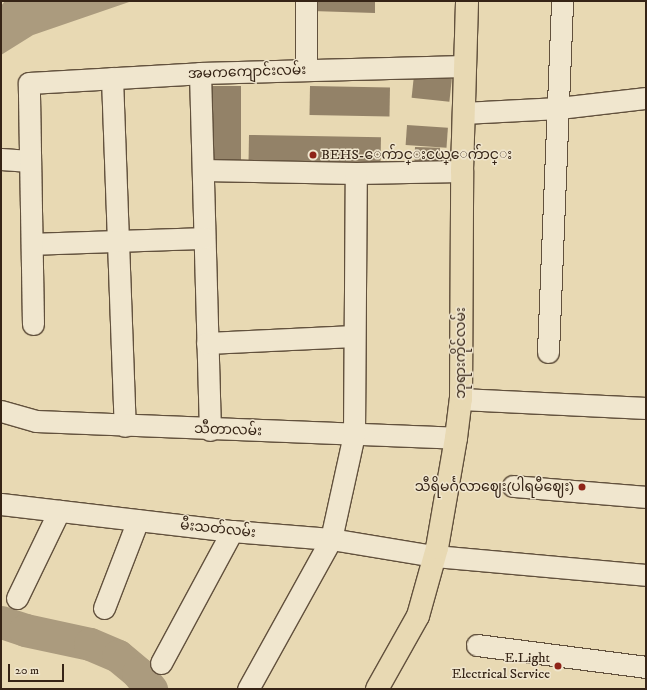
<!DOCTYPE html>
<meta charset="utf-8">
<style>
body{margin:0}
#map{position:relative;width:647px;height:690px;overflow:hidden;background:#e8d9b3;font-family:"IM FELL DW Pica","Noto Sans Myanmar",serif}
div>[style]{position:absolute}
.water>*{inset:0;background:#ab9b7e}
.river>*{height:33px;margin:-16.5px;padding:0 16.5px;transform-origin:16.5px;border-radius:16.5px;background:#ab9b7e}
.building>*{inset:0;background:#938268;transform-origin:0 0}
.roads{filter:drop-shadow(1px 0 #62513d) drop-shadow(-1px 0 #62513d) drop-shadow(0 1px #62513d) drop-shadow(0 -1px #62513d)}
.minor>*{height:21px;margin:-10.5px;padding:0 10.5px;transform-origin:10.5px;border-radius:10.5px;background:#f0e6ce}
.major>*{height:22px;margin:-11px;padding:0 11px;transform-origin:11px;border-radius:11px;background:#e8d9b3}
.dots>*{width:11px;height:11px;translate:-50% -50%;box-sizing:border-box;border:2px solid #f0e6ce;border-radius:50%}
span{translate:-50% -50%;white-space:nowrap;text-align:center;line-height:1.15;-webkit-text-stroke:3px #f0e6ce;paint-order:stroke}
.street-label{font-size:14px;color:#362416}
.poi-label{font-size:14px;color:#362416}
.left{translate:0 -50%;text-align:left}
.right{translate:-100% -50%;text-align:right}
.frame{position:absolute;inset:0;border:2px solid #362416;pointer-events:none}
.scale{position:absolute;left:8px;top:664px;width:56px;height:18px;box-sizing:border-box;border:2px solid #362416;border-top:0;padding-left:5px;font-size:12px;line-height:14px;white-space:nowrap;color:#362416;-webkit-text-stroke:3px #f0e6ce;paint-order:stroke}
</style>
<div id="map">
<div class="water">
<i style="clip-path:polygon(5px 1px,132px 1px,33px 35px,1px 55px,1px 6px)"></i>
</div>
<div class="river">
<i style="left:1px;top:622px;width:25px;rotate:18deg"></i>
<i style="left:25px;top:630px;width:66px;rotate:12.2deg"></i>
<i style="left:90px;top:644px;width:30px;rotate:23deg"></i>
<i style="left:118px;top:656px;width:26px;rotate:40deg"></i>
<i style="left:138px;top:673px;width:21px;rotate:51deg"></i>
</div>
<div class="building">
<i style="clip-path:polygon(313px 1px,375px 1px,375px 13px,312px 11px)"></i>
<i style="left:414px;top:75px;width:38px;height:23px;rotate:6deg"></i>
<i style="left:211px;top:86px;width:30px;height:76px"></i>
<i style="left:310px;top:86px;width:80px;height:29px;rotate:1deg"></i>
<i style="left:407px;top:125px;width:41px;height:20px;rotate:4deg"></i>
<i style="left:249px;top:135px;width:132px;height:30px;rotate:1deg"></i>
<i style="left:415px;top:147px;width:25px;height:15px;rotate:2deg"></i>
</div>
<div class="roads">
<div class="minor">
<i style="left:306px;top:1px;width:69px;rotate:90deg"></i>
<i style="left:200px;top:73px;width:357px;rotate:88.4deg"></i>
<i style="left:112px;top:78px;width:348px;rotate:87.9deg"></i>
<i style="left:463px;top:113px;width:96px;rotate:-3deg"></i>
<i style="left:559px;top:108px;width:88px;rotate:-6.6deg"></i>
<i style="left:1px;top:159px;width:29px;rotate:4deg"></i>
<i style="left:203px;top:170px;width:153px;rotate:1.1deg"></i>
<i style="left:356px;top:173px;width:106px;rotate:-1.1deg"></i>
<i style="left:32px;top:244px;width:172px;rotate:-2deg"></i>
<i style="left:33px;top:324px;width:241px;rotate:-91deg"></i>
<i style="left:29px;top:83px;width:171px;rotate:-3.3deg"></i>
<i style="left:200px;top:73px;width:265px;rotate:-1.5deg"></i>
<i style="left:207px;top:343px;width:147px;rotate:-2.7deg"></i>
<i style="left:548px;top:352px;width:351px;rotate:-87.7deg"></i>
<i style="left:461px;top:399px;width:185px;rotate:2.8deg"></i>
<i style="left:1px;top:411px;width:36px;rotate:16deg"></i>
<i style="left:36px;top:421px;width:420px;rotate:2.3deg"></i>
<i style="left:513px;top:486px;width:133px;rotate:4.7deg"></i>
<i style="left:1px;top:504px;width:233px;rotate:6.7deg"></i>
<i style="left:232px;top:531px;width:99px;rotate:4.6deg"></i>
<i style="left:331px;top:539px;width:104px;rotate:9.4deg"></i>
<i style="left:434px;top:556px;width:213px;rotate:5.1deg"></i>
<i style="left:17px;top:598px;width:97px;rotate:-64.2deg"></i>
<i style="left:104px;top:608px;width:94px;rotate:-68.9deg"></i>
<i style="left:477px;top:645px;width:170px;rotate:7.4deg"></i>
<i style="left:161px;top:663px;width:150px;rotate:-61.7deg"></i>
<i style="left:248px;top:689px;width:171px;rotate:-61deg"></i>
<i style="left:331px;top:539px;width:107px;rotate:-77.6deg"></i>
<i style="left:354px;top:434px;width:261px;rotate:-89.6deg"></i>
</div>
<div class="major">
<i style="left:377px;top:689px;width:84px;rotate:-60.7deg"></i>
<i style="left:418px;top:616px;width:71px;rotate:-74.4deg"></i>
<i style="left:437px;top:548px;width:112px;rotate:-80.2deg"></i>
<i style="left:456px;top:438px;width:39px;rotate:-83deg"></i>
<i style="left:461px;top:399px;width:228px;rotate:-89.7deg"></i>
<i style="left:462px;top:171px;width:170px;rotate:-88.3deg"></i>
</div>
</div>
<div class="dots">
<i style="left:313px;top:155px;background:#8f2418"></i>
<i style="left:582px;top:487px;background:#8f2418"></i>
<i style="left:558px;top:666px;background:#8f2418"></i>
</div>
<div class="street-label">
<span style="left:247px;top:72px;rotate:-2deg">အမကကျောင်းလမ်း</span>
<span style="left:461px;top:353px;rotate:-90deg">ဘုရားကိုင်လမ်း</span>
<span style="left:228px;top:430px;rotate:2deg">သီတာလမ်း</span>
<span style="left:218px;top:529px;rotate:6deg">မီးသတ်လမ်း</span>
</div>
<div class="poi-label">
<span class="left" style="left:321px;top:155px">BEHS-ေက်ာင္းငယ္ေက်ာင္း</span>
<span class="right" style="left:574px;top:487px">သီရိမင်္ဂလာဈေး(ပါရမီဈေး)</span>
<span class="right" style="left:550px;top:666px">E.Light<br>Electrical Service</span>
</div>
<div class="frame"></div>
<div class="scale">20 m</div>
</div>
